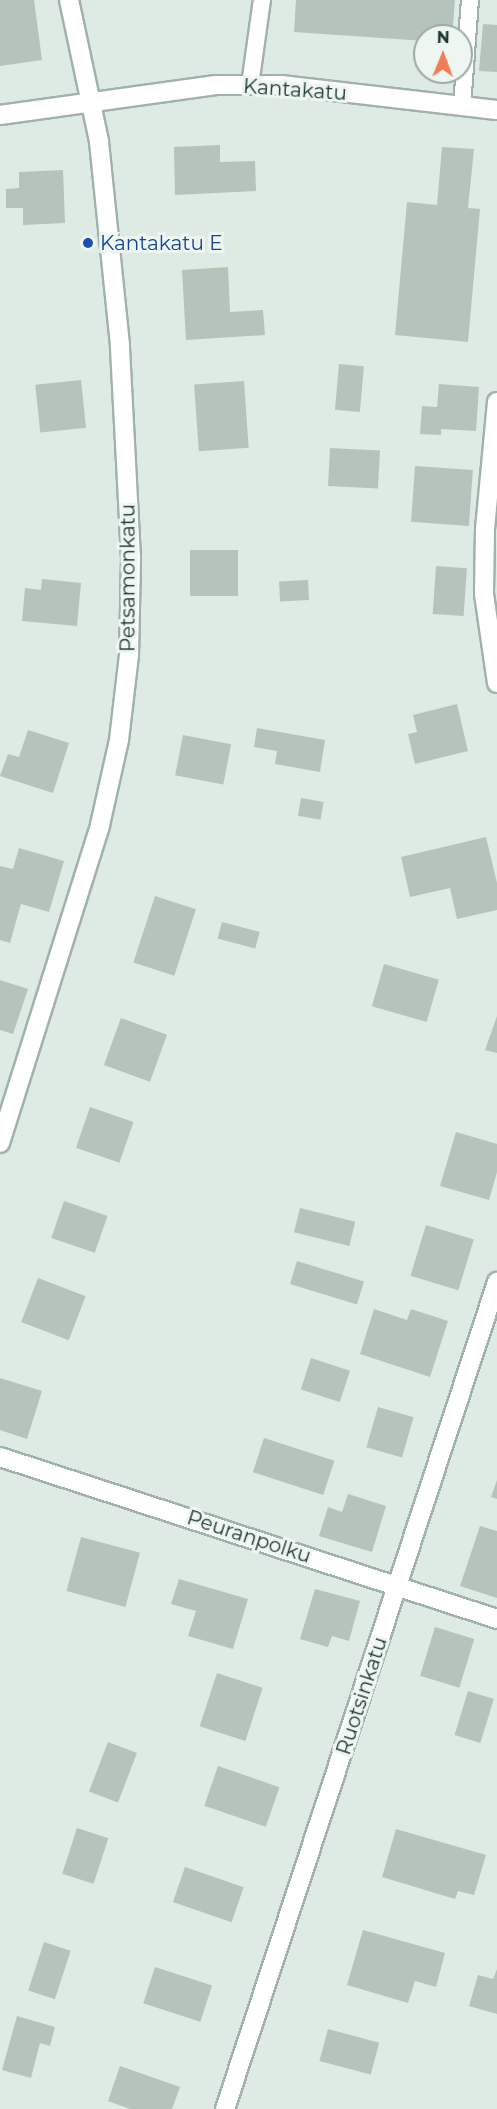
<!DOCTYPE html>
<style>
body{margin:0}
#map{position:relative;width:497px;height:2109px;overflow:hidden;background:#deeae4;font-family:Montserrat,sans-serif}
div>[style]{position:absolute}
.building>*{inset:0;background:#b4c4bd;transform-origin:0 0}
.roads{filter:drop-shadow(2px 0 #a1b1ab) drop-shadow(-2px 0 #a1b1ab) drop-shadow(0 2px #a1b1ab) drop-shadow(0 -2px #a1b1ab)}
.service>*{height:16px;margin:-8px;padding:0 8px;transform-origin:8px;border-radius:8px;background:#fff}
.minor>*{height:18px;margin:-9px;padding:0 9px;transform-origin:9px;border-radius:9px;background:#fff}
.dots>*{width:16px;height:16px;translate:-50% -50%;box-sizing:border-box;border:3px solid #eef6f2;border-radius:50%}
span{translate:-50% -50%;white-space:nowrap;text-align:center;line-height:1.15;-webkit-text-stroke:6px #eef6f2;paint-order:stroke}
.street-label{font-size:20px;color:#203932}
.transit-label{font-size:20px;color:#164399}
.left{translate:0 -50%;text-align:left}
.north{position:absolute;left:413px;top:24px;width:60px;height:60px;box-sizing:border-box;background:#eef6f2;border:2px solid #9caaa5;border-radius:50%;rotate:1deg;font-size:16px;font-weight:700;line-height:24px;text-align:center;color:#203932}
.north::after{content:'';display:block;margin:auto;width:21px;height:27px;background:#f07d55;clip-path:polygon(50% 0,100% 100%,50% 72%,0 100%)}
</style>
<div id="map">
<div class="building">
<i style="clip-path:polygon(0 0,34px 0,42px 60px,0 66px)"></i>
<i style="clip-path:polygon(296px 0,455px 0,452px 36px,425px 36px,425px 41px,294px 32px)"></i>
<i style="clip-path:polygon(483px 24px,497px 25px,497px 72px,479px 71px)"></i>
<i style="clip-path:polygon(220px 145px,220px 162px,255px 161px,256px 191px,175px 195px,174px 147px)"></i>
<i style="clip-path:polygon(442px 147px,474px 149px,468px 208px,480px 209px,468px 342px,395px 335px,407px 202px,437px 205px)"></i>
<i style="clip-path:polygon(63px 170px,65px 223px,23px 225px,23px 208px,6px 208px,6px 189px,19px 188px,19px 172px)"></i>
<i style="clip-path:polygon(228px 267px,230px 312px,263px 310px,265px 335px,186px 340px,182px 270px)"></i>
<i style="left:339px;top:364px;width:25px;height:46px;rotate:5deg"></i>
<i style="left:81px;top:380px;width:48px;height:46px;rotate:84deg"></i>
<i style="left:244px;top:381px;width:67px;height:50px;rotate:86deg"></i>
<i style="clip-path:polygon(439px 384px,479px 387px,476px 431px,441px 429px,441px 435px,420px 434px,422px 406px,437px 407px)"></i>
<i style="left:330px;top:448px;width:50px;height:38px;rotate:3deg"></i>
<i style="left:415px;top:466px;width:58px;height:56px;rotate:4deg"></i>
<i style="left:190px;top:550px;width:48px;height:46px"></i>
<i style="left:436px;top:566px;width:31px;height:48px;rotate:4deg"></i>
<i style="clip-path:polygon(42px 579px,81px 583px,77px 626px,22px 621px,25px 588px,41px 590px)"></i>
<i style="left:308px;top:580px;width:20px;height:29px;rotate:87deg"></i>
<i style="clip-path:polygon(457px 704px,468px 751px,415px 764px,408px 734px,417px 732px,413px 715px)"></i>
<i style="clip-path:polygon(257px 728px,325px 740px,320px 772px,275px 764px,277px 751px,254px 747px)"></i>
<i style="clip-path:polygon(28px 730px,69px 743px,53px 793px,0 776px,8px 754px,19px 757px)"></i>
<i style="left:183px;top:735px;width:49px;height:41px;rotate:11deg"></i>
<i style="left:301px;top:798px;width:23px;height:18px;rotate:10deg"></i>
<i style="clip-path:polygon(486px 837px,497px 883px,497px 910px,457px 919px,450px 888px,410px 897px,401px 857px)"></i>
<i style="clip-path:polygon(19px 848px,64px 861px,49px 912px,21px 904px,10px 943px,0 940px,0 866px,13px 869px)"></i>
<i style="left:155px;top:896px;width:43px;height:70px;rotate:18deg"></i>
<i style="left:222px;top:922px;width:39px;height:17px;rotate:15deg"></i>
<i style="left:384px;top:964px;width:57px;height:44px;rotate:16deg"></i>
<i style="clip-path:polygon(0 980px,28px 989px,13px 1034px,0 1030px)"></i>
<i style="clip-path:polygon(497px 1016px,497px 1053px,485px 1050px)"></i>
<i style="left:121px;top:1018px;width:49px;height:50px;rotate:20deg"></i>
<i style="left:90px;top:1107px;width:46px;height:43px;rotate:19deg"></i>
<i style="clip-path:polygon(456px 1132px,497px 1144px,497px 1172px,489px 1200px,440px 1186px)"></i>
<i style="left:64px;top:1201px;width:46px;height:39px;rotate:19deg"></i>
<i style="left:300px;top:1208px;width:57px;height:25px;rotate:14deg"></i>
<i style="left:426px;top:1225px;width:50px;height:53px;rotate:17deg"></i>
<i style="left:297px;top:1261px;width:70px;height:24px;rotate:17deg"></i>
<i style="left:38px;top:1278px;width:51px;height:47px;rotate:21deg"></i>
<i style="clip-path:polygon(374px 1309px,407px 1320px,411px 1309px,448px 1321px,430px 1377px,360px 1354px)"></i>
<i style="left:311px;top:1358px;width:41px;height:33px;rotate:18deg"></i>
<i style="clip-path:polygon(0 1378px,42px 1391px,27px 1439px,0 1430px)"></i>
<i style="left:378px;top:1407px;width:37px;height:42px;rotate:16deg"></i>
<i style="left:264px;top:1438px;width:74px;height:36px;rotate:18deg"></i>
<i style="clip-path:polygon(497px 1480px,497px 1499px,491px 1497px)"></i>
<i style="clip-path:polygon(348px 1494px,386px 1506px,372px 1552px,319px 1536px,328px 1507px,342px 1512px)"></i>
<i style="clip-path:polygon(480px 1526px,497px 1531px,497px 1598px,460px 1586px)"></i>
<i style="left:81px;top:1537px;width:61px;height:56px;rotate:15deg"></i>
<i style="clip-path:polygon(179px 1579px,248px 1599px,233px 1649px,188px 1636px,196px 1611px,171px 1604px)"></i>
<i style="clip-path:polygon(315px 1589px,360px 1601px,349px 1641px,332px 1636px,328px 1647px,300px 1639px)"></i>
<i style="left:435px;top:1627px;width:41px;height:51px;rotate:17deg"></i>
<i style="left:217px;top:1673px;width:48px;height:56px;rotate:18deg"></i>
<i style="left:468px;top:1691px;width:27px;height:46px;rotate:17deg"></i>
<i style="left:108px;top:1742px;width:31px;height:53px;rotate:21deg"></i>
<i style="left:218px;top:1766px;width:65px;height:42px;rotate:19deg"></i>
<i style="left:77px;top:1828px;width:33px;height:48px;rotate:18deg"></i>
<i style="clip-path:polygon(396px 1829px,486px 1855px,474px 1895px,458px 1891px,455px 1899px,382px 1877px)"></i>
<i style="left:185px;top:1867px;width:62px;height:37px;rotate:19deg"></i>
<i style="clip-path:polygon(363px 1930px,445px 1953px,436px 1987px,415px 1981px,408px 2003px,347px 1985px)"></i>
<i style="left:44px;top:1942px;width:28px;height:51px;rotate:18deg"></i>
<i style="left:155px;top:1967px;width:60px;height:38px;rotate:18deg"></i>
<i style="clip-path:polygon(497px 1969px,497px 2014px,469px 2006px,478px 1975px,493px 1979px)"></i>
<i style="clip-path:polygon(17px 2016px,55px 2027px,50px 2046px,40px 2043px,31px 2078px,2px 2070px)"></i>
<i style="left:328px;top:2029px;width:53px;height:33px;rotate:15deg"></i>
<i style="clip-path:polygon(120px 2066px,180px 2087px,172px 2109px,130px 2109px,108px 2101px)"></i>
</div>
<div class="roads">
<div class="service">
<i style="left:250px;top:85px;width:86px;rotate:-82deg"></i>
<i style="left:462px;top:106px;width:106px;rotate:-85.7deg"></i>
</div>
<div class="minor">
<i style="left:0;top:115px;width:218px;rotate:-7.9deg"></i>
<i style="left:216px;top:85px;width:65px"></i>
<i style="left:281px;top:85px;width:217px;rotate:6.6deg"></i>
<i style="left:497px;top:402px;width:128px;rotate:95.4deg"></i>
<i style="left:485px;top:529px;width:65px;rotate:90.9deg"></i>
<i style="left:484px;top:594px;width:90px;rotate:81.7deg"></i>
<i style="left:0;top:1143px;width:333px;rotate:-72.5deg"></i>
<i style="left:100px;top:825px;width:87px;rotate:-77.4deg"></i>
<i style="left:119px;top:740px;width:86px;rotate:-83.3deg"></i>
<i style="left:129px;top:655px;width:97px;rotate:-88.8deg"></i>
<i style="left:131px;top:558px;width:213px;rotate:-93deg"></i>
<i style="left:120px;top:345px;width:205px;rotate:-95.9deg"></i>
<i style="left:99px;top:141px;width:144px;rotate:-102deg"></i>
<i style="left:0;top:1457px;width:523px;rotate:18.05deg"></i>
<i style="left:225px;top:2109px;width:871px;rotate:-71.79deg"></i>
</div>
</div>
<div class="dots">
<i style="left:88px;top:243px;background:#1a4fb4"></i>
</div>
<div class="street-label">
<span style="left:295px;top:90px;rotate:4deg">Kantakatu</span>
<span style="left:128px;top:578px;rotate:-90deg">Petsamonkatu</span>
<span style="left:249px;top:1537px;rotate:18deg">Peuranpolku</span>
<span style="left:362px;top:1696px;rotate:-72deg">Ruotsinkatu</span>
</div>
<div class="transit-label">
<span class="left" style="left:100px;top:243px">Kantakatu E</span>
</div>
<div class="north">N</div>
</div>
